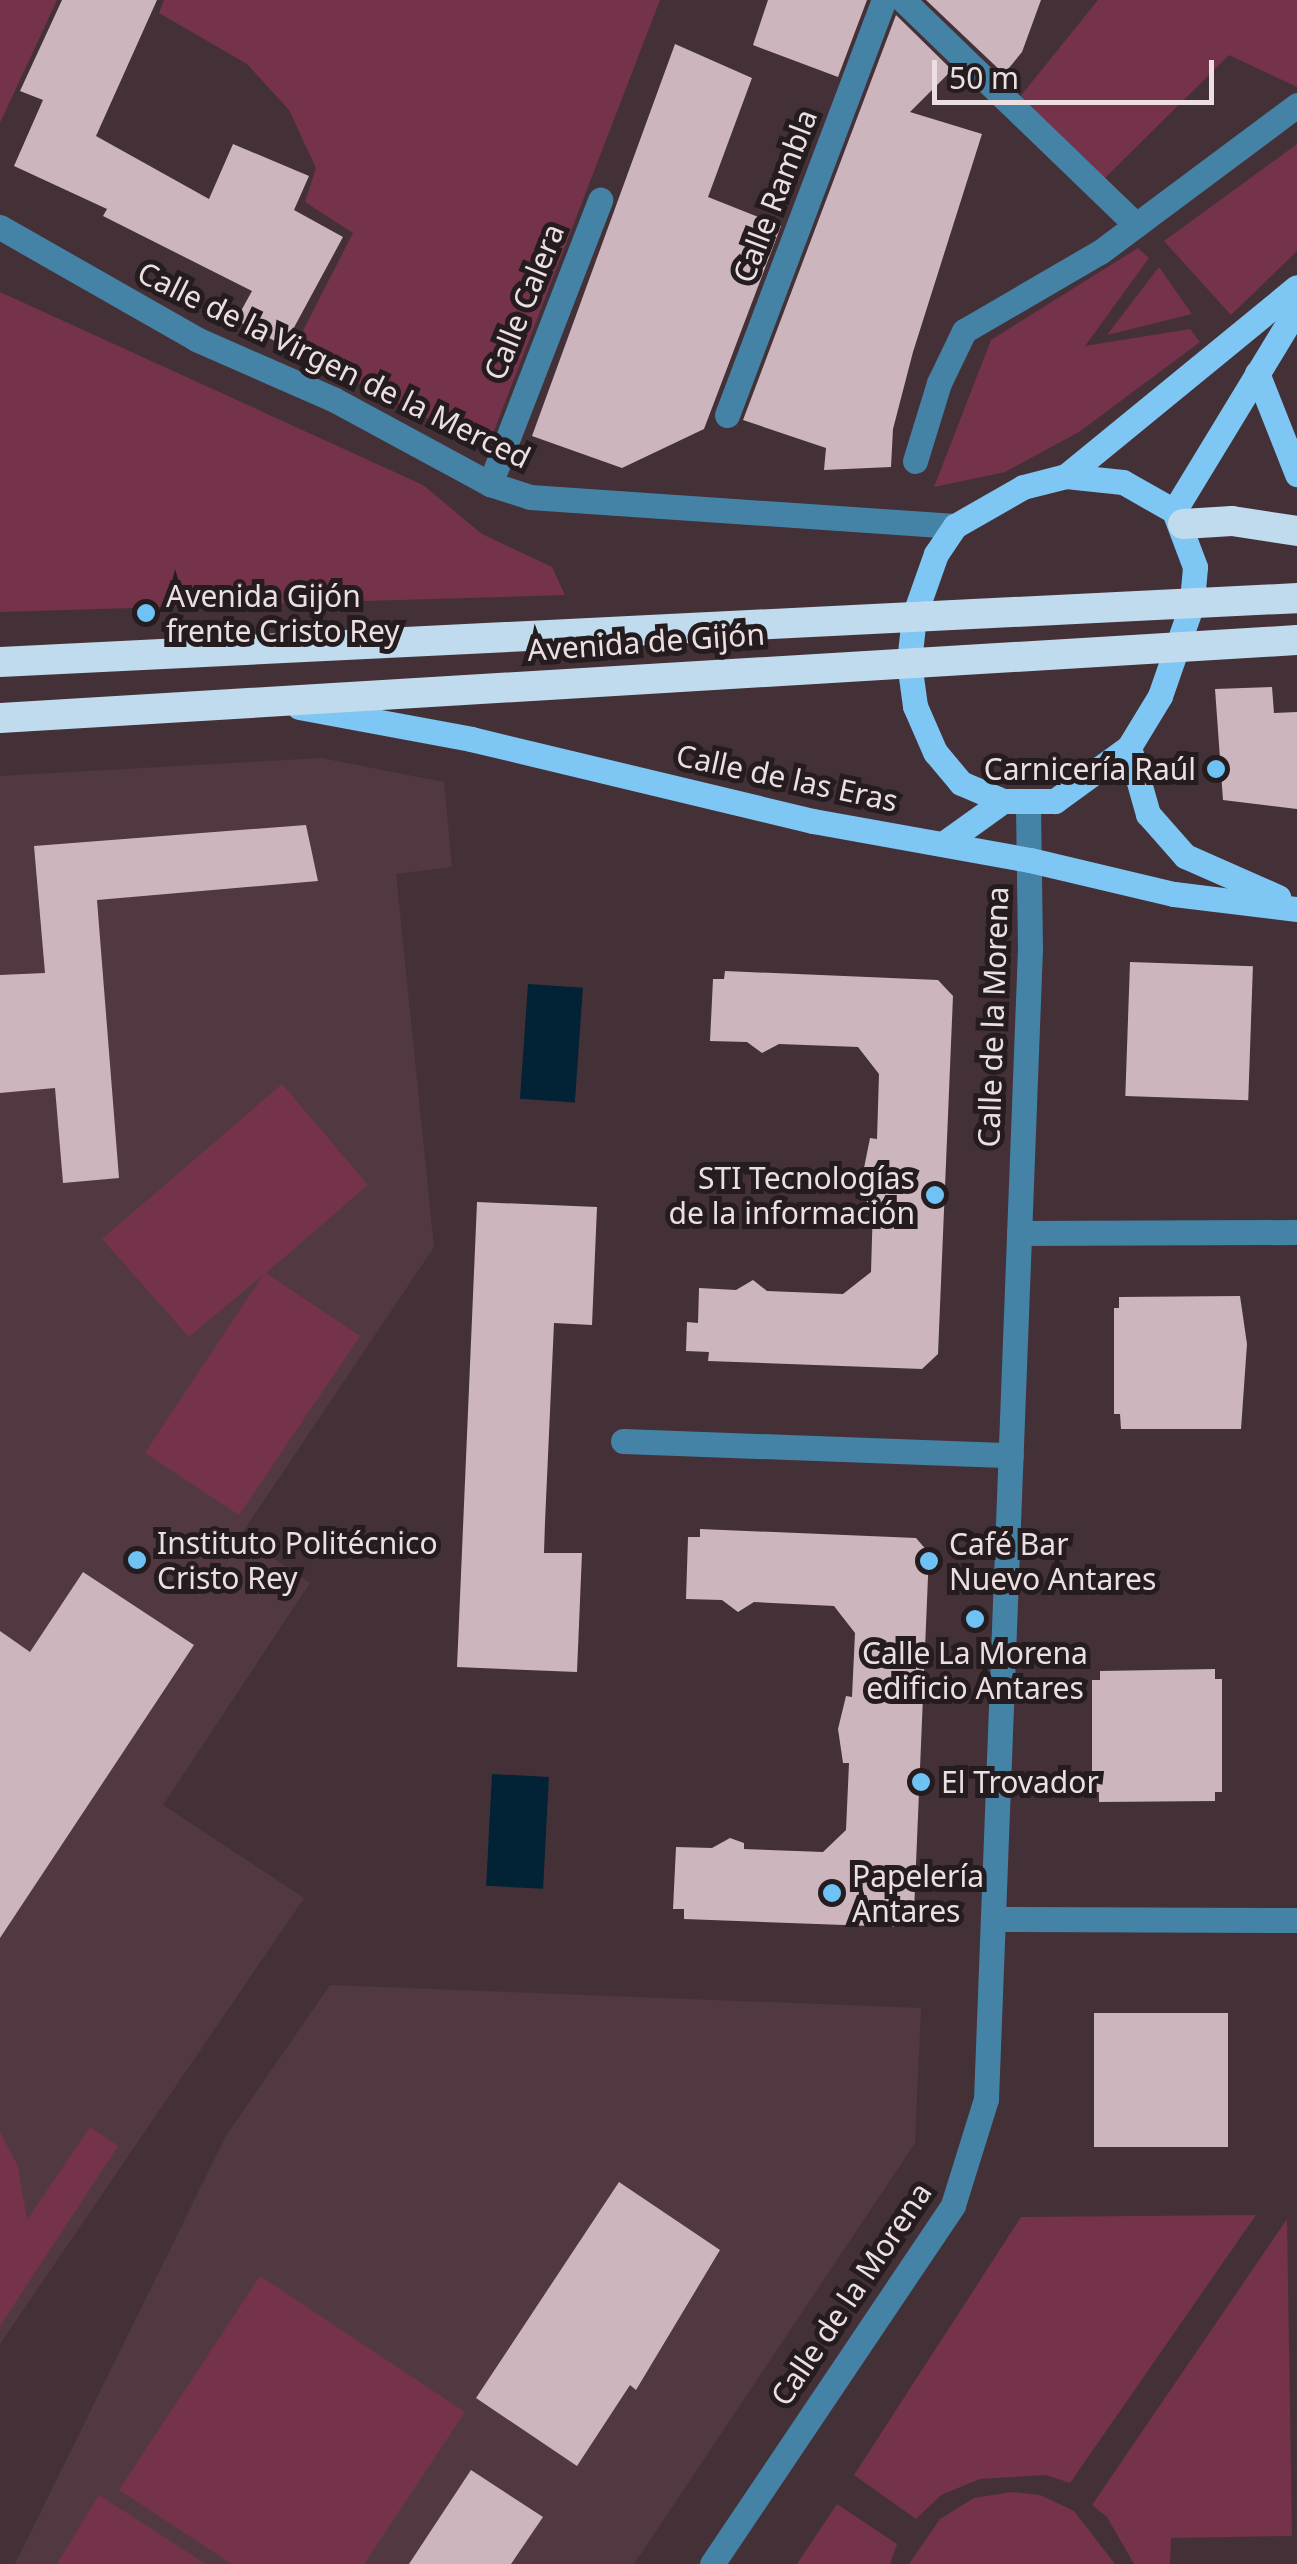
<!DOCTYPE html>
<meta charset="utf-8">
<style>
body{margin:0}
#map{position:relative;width:1297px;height:2564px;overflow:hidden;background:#443137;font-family:"Noto Sans",sans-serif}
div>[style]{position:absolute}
.built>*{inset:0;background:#523941}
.green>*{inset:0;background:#75324b}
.water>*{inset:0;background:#012335;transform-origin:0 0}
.building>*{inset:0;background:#ccb5bc;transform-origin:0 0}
.minor>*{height:25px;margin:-12.5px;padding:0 12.5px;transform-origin:12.5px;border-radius:12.5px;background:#4482a6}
.major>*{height:25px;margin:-12.5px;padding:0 12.5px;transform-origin:12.5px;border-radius:12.5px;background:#7ec6f3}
.highway>*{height:30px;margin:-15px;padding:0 15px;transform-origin:15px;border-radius:15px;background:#c0dbed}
.dots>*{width:28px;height:28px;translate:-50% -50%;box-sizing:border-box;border:5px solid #241c1e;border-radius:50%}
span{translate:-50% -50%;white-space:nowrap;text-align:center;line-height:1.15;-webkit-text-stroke:10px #241c1e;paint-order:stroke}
.street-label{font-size:30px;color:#ebdfe2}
.poi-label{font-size:30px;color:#ebdfe2}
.left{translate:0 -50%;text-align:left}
.right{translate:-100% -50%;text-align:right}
.scale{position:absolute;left:932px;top:60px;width:282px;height:45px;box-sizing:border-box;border:5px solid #ebdfe2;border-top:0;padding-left:12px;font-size:30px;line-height:35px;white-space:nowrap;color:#ebdfe2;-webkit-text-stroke:8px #241c1e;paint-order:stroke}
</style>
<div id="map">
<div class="built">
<i style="clip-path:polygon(321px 758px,444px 782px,452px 867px,396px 874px,434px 1247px,240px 1536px,310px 1583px,163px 1805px,304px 1898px,0 2344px,0 776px)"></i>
<i style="clip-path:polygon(330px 1985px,921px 2008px,915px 2143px,634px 2564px,15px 2564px,226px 2136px)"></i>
</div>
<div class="green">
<i style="clip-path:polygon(0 0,57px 0,0 123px)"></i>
<i style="clip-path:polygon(164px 0,660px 0,487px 449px,293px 350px,353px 233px,305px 202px,316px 168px,289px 110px,247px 64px,159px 13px)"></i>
<i style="clip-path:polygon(1098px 0,1297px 0,1297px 87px,1229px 55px,1103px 180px,1019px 98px)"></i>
<i style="clip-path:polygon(1297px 144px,1297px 251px,1231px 315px,1164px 241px)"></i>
<i style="clip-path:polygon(1138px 248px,1149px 258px,1085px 346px,1190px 329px,1200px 342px,1079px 432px,1005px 472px,934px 487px,991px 340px)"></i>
<i style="clip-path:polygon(1159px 267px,1192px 314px,1107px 335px)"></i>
<i style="clip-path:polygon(0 292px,423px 485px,482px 534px,552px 567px,565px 595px,0 612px)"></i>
<i style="clip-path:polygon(282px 1084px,368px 1185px,266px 1273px,360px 1336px,239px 1515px,145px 1453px,263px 1275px,189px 1337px,102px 1239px)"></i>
<i style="clip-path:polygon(90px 2127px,118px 2146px,0 2326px,0 2132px,18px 2166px,27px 2220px)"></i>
<i style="clip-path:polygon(1256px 2215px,1070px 2483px,1046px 2475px,980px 2479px,941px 2495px,916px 2519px,854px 2475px,1021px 2217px)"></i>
<i style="clip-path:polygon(1287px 2219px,1292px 2536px,1171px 2538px,1170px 2564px,1134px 2564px,1107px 2517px,1092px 2505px)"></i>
<i style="clip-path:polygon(260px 2276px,465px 2412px,364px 2564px,232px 2564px,119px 2490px)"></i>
<i style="clip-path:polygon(1011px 2492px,1040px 2495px,1074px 2511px,1115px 2564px,909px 2564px,940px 2519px,974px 2498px)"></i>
<i style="clip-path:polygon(99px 2495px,206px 2564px,57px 2564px)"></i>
<i style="clip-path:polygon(837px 2504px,897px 2544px,890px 2564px,797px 2564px)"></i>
</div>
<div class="water">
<i style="left:528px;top:984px;width:55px;height:115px;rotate:4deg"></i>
<i style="left:492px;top:1774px;width:57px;height:112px;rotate:3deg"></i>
</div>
<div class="building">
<i style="clip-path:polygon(62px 0,157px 0,96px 136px,209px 199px,233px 144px,309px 176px,294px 210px,343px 237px,284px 346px,236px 320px,252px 291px,103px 216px,107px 209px,14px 166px,43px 100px,20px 91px)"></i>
<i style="clip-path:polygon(768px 0,867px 0,838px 77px,753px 45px)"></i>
<i style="clip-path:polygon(926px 0,1041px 0,1022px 52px,1004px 74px)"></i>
<i style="clip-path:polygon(896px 15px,952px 70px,910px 112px,982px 134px,913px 352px,893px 429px,891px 467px,824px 470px,826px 448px,743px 420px)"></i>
<i style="clip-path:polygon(675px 44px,752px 78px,708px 197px,781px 226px,704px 429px,622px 468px,532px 436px)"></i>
<i style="clip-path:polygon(1272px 687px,1274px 713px,1297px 712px,1297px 809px,1223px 800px,1215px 689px)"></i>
<i style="clip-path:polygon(306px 825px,318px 881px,97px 900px,119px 1178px,63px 1183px,55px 1088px,0 1093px,0 975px,45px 973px,34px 846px)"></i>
<i style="left:1130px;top:962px;width:123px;height:134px;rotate:2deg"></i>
<i style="clip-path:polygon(725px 971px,938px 980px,953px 996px,938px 1354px,922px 1369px,708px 1361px,709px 1352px,686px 1351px,687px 1322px,698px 1323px,699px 1288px,736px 1290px,753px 1280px,767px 1291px,843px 1294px,871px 1272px,873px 1205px,867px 1205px,864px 1168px,870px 1138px,877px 1139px,879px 1074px,858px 1047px,779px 1044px,762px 1053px,747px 1042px,710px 1041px,713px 979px,724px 979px)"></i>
<i style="clip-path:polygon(477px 1202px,597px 1207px,592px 1325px,554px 1323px,545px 1522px,544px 1553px,582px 1553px,577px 1672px,457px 1667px)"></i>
<i style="clip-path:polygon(1240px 1296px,1247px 1344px,1241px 1429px,1121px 1429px,1120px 1414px,1114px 1414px,1114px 1308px,1119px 1308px,1119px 1297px)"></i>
<i style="clip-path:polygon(700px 1529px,916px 1538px,929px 1553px,914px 1912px,899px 1927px,684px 1919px,684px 1909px,673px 1909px,676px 1847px,712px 1848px,730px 1838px,744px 1843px,744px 1849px,823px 1852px,846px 1830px,849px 1763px,843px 1763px,838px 1729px,846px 1696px,852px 1697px,855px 1633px,834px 1606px,754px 1602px,738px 1612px,722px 1600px,686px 1599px,688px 1537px,700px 1537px)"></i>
<i style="clip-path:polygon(83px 1572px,194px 1645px,0 1938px,0 1631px,30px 1652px)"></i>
<i style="clip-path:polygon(1215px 1669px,1215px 1679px,1222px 1679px,1222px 1792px,1215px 1792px,1215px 1801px,1099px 1802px,1099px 1792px,1092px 1792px,1092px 1680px,1100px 1680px,1100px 1671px)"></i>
<i style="left:1094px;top:2013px;width:134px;height:134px"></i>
<i style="clip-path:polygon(619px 2182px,720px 2250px,636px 2390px,630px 2385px,577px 2466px,476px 2398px)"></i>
<i style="clip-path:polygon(471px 2470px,543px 2517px,511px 2564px,409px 2564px)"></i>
</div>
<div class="minor">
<i style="left:903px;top:0;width:324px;rotate:44deg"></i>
<i style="left:0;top:227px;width:226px;rotate:29.7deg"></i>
<i style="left:196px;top:339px;width:150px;rotate:23.7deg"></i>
<i style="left:333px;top:399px;width:179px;rotate:28.4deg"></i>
<i style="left:490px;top:484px;width:42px;rotate:18deg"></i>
<i style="left:530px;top:497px;width:426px;rotate:3.9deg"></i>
<i style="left:727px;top:415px;width:444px;rotate:-69.3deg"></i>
<i style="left:915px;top:461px;width:82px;rotate:-72.9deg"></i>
<i style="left:939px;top:383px;width:58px;rotate:-64.3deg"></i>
<i style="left:964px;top:331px;width:157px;rotate:-30.2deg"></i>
<i style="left:1100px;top:252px;width:246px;rotate:-36.7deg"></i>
<i style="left:490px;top:484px;width:305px;rotate:-68.8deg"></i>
<i style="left:1019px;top:1233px;width:275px;rotate:-0.2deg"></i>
<i style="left:623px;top:1441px;width:388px;rotate:2.1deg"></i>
<i style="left:993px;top:1919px;width:302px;rotate:0.2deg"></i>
<i style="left:712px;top:2564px;width:432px;rotate:-56.1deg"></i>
<i style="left:953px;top:2205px;width:111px;rotate:-72.7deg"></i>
<i style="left:986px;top:2099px;width:1151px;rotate:-87.81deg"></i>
<i style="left:1030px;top:949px;width:145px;rotate:-90.8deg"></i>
</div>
<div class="major">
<i style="left:1257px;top:373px;width:109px;rotate:68.4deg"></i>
<i style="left:1066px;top:476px;width:57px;rotate:6deg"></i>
<i style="left:1123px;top:482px;width:59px;rotate:29.6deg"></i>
<i style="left:1174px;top:511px;width:60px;rotate:69.4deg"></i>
<i style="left:1195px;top:567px;width:37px;rotate:95deg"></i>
<i style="left:1192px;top:604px;width:97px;rotate:109.2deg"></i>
<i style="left:1160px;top:696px;width:60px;rotate:121.3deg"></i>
<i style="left:1129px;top:747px;width:92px;rotate:143.9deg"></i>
<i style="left:1055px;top:801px;width:52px;rotate:180deg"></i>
<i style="left:1003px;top:801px;width:46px;rotate:-156.8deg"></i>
<i style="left:961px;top:783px;width:40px;rotate:-130deg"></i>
<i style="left:935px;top:752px;width:50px;rotate:-113.5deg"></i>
<i style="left:915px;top:706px;width:44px;rotate:-97.8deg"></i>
<i style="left:909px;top:662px;width:46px;rotate:-83.8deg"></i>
<i style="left:914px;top:616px;width:66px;rotate:-70.5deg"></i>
<i style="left:936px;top:554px;width:34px;rotate:-56deg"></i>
<i style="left:955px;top:526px;width:78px;rotate:-29.8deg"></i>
<i style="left:1023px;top:487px;width:44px;rotate:-14.3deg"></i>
<i style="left:1066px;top:476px;width:298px;rotate:-39.3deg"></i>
<i style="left:1174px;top:511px;width:237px;rotate:-58.7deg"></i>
<i style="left:299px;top:707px;width:175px;rotate:10.5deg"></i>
<i style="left:471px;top:739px;width:352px;rotate:13.5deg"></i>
<i style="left:813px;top:821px;width:220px;rotate:10.2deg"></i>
<i style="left:1030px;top:860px;width:148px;rotate:13.3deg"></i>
<i style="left:1174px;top:894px;width:124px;rotate:7deg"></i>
<i style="left:1129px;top:747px;width:70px;rotate:74.2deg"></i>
<i style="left:1148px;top:814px;width:56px;rotate:48.6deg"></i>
<i style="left:1185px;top:856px;width:102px;rotate:23.8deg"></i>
<i style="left:943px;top:844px;width:74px;rotate:-35.6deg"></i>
</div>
<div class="highway">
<i style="left:1183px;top:524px;width:49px;rotate:-3.5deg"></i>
<i style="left:1232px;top:521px;width:66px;rotate:8.7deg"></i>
<i style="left:0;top:662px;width:1299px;rotate:-2.82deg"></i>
<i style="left:0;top:718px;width:1299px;rotate:-3.44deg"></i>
</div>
<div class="dots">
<i style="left:146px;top:613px;background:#6fc2f4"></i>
<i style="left:1216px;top:769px;background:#6fc2f4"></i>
<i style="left:935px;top:1195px;background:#6fc2f4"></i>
<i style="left:137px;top:1560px;background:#6fc2f4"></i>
<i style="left:929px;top:1561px;background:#6fc2f4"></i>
<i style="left:975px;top:1619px;background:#6fc2f4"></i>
<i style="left:921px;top:1782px;background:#6fc2f4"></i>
<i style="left:832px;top:1893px;background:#6fc2f4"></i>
</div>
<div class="street-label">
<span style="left:775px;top:196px;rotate:-69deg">Calle Rambla</span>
<span style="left:524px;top:302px;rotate:-68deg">Calle Calera</span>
<span style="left:334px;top:365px;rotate:26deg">Calle de la Virgen de la Merced</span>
<span style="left:646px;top:642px;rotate:-4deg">Avenida de Gijón</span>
<span style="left:787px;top:778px;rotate:12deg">Calle de las Eras</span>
<span style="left:993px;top:1017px;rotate:-88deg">Calle de la Morena</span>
<span style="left:851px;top:2294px;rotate:-56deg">Calle de la Morena</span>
</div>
<div class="poi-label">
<span class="left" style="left:166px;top:613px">Avenida Gijón<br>frente Cristo Rey</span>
<span class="right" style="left:1196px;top:769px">Carnicería Raúl</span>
<span class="right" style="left:915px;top:1195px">STI Tecnologías<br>de la información</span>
<span class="left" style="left:157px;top:1560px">Instituto Politécnico<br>Cristo Rey</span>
<span class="left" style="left:949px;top:1561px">Café Bar<br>Nuevo Antares</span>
<span style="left:975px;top:1670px">Calle La Morena<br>edificio Antares</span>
<span class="left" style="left:941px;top:1782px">El Trovador</span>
<span class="left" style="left:852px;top:1893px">Papelería<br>Antares</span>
</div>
<div class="scale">50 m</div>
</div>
